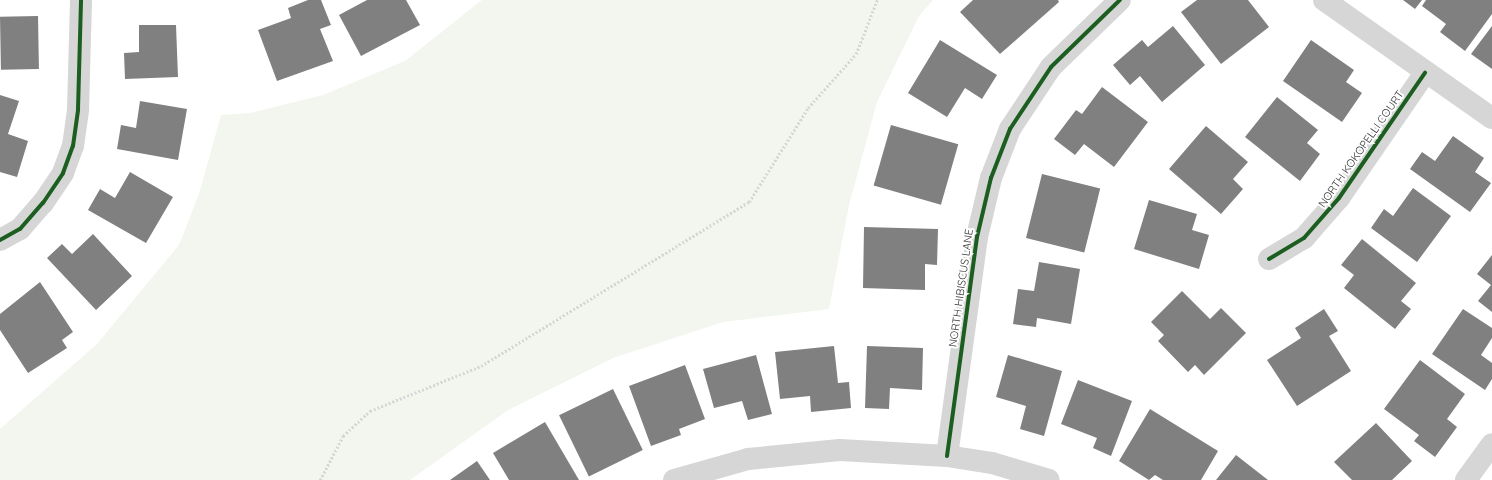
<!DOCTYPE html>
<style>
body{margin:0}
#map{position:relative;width:1492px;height:480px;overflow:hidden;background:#fff;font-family:Quicksand,sans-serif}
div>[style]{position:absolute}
.green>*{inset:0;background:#f2f6ee}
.building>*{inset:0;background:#808080;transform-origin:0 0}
.path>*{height:2.5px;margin-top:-1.25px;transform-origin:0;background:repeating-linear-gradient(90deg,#d6d6d6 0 2px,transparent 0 4px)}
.minor>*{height:22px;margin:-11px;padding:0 11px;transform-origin:11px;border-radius:11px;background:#d6d6d6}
.cycleway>*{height:4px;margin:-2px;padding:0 2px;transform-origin:2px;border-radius:2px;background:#1b5e20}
span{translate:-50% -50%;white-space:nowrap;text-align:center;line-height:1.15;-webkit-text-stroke:4px #fff;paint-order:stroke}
.street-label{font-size:11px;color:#323232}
</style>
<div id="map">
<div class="green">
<i style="clip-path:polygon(482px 0,933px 0,919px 16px,877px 102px,849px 205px,829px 309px,723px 322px,613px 358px,508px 410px,410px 480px,0 480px,0 429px,97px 344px,179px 245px,199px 194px,221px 115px,250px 113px,323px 95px,405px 61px)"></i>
</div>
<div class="building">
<i style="clip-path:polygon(308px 0,321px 0,331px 25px,320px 29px,333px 61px,277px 81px,258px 30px,291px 18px,288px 8px)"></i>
<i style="clip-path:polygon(367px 0,406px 0,420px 25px,361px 56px,339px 15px)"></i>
<i style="clip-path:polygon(973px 0,1058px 0,1059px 2px,1000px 54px,960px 12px)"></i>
<i style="clip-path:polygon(1197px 0,1248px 0,1269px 27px,1221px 64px,1181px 12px)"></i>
<i style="clip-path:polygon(1403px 0,1422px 0,1415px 9px)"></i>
<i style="clip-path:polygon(1426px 0,1492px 0,1492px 14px,1465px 51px,1440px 32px,1446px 24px,1422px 6px)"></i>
<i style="left:38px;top:16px;width:53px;height:38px;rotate:89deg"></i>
<i style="clip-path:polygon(139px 25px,176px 25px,178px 77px,125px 79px,124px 53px,139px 52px)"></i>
<i style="clip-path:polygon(1173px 26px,1205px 65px,1162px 102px,1140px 76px,1130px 85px,1113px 65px,1142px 40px,1148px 47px)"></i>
<i style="clip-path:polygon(1492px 26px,1492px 69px,1471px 54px)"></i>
<i style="clip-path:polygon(940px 40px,997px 75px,982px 99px,965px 88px,947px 117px,908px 93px)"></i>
<i style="clip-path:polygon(1311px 40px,1354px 70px,1346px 82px,1362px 93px,1342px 122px,1283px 81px)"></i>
<i style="clip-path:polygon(1102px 87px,1148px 122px,1114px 167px,1084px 144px,1075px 155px,1054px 139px,1076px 110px,1082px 114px)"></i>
<i style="clip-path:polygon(0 95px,19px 101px,8px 134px,28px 141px,17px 177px,0 172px)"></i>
<i style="clip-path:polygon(1277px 97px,1318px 130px,1307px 143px,1320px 154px,1300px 181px,1245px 137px)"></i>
<i style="clip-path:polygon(140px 101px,187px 109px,178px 160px,117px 149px,121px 125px,136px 128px)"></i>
<i style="left:891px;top:125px;width:70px;height:63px;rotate:16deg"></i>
<i style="clip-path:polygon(1206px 126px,1248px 162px,1233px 179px,1243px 189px,1221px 214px,1169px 169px)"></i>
<i style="clip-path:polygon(1453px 136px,1484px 158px,1475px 172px,1491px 183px,1470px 212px,1410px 169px,1422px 152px,1435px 161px)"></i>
<i style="clip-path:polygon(130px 172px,173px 197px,146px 243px,88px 210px,100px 189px,115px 198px)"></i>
<i style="left:1042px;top:174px;width:60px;height:66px;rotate:14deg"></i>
<i style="clip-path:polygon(1413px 188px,1451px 216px,1417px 262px,1371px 228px,1384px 209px,1393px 216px)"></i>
<i style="clip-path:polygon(1149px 200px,1197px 214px,1192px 230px,1209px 235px,1199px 269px,1134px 249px)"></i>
<i style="clip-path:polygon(864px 227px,938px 229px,937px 265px,925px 264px,925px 290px,863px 288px)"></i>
<i style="clip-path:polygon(93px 234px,132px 276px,96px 310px,47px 258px,62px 244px,72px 254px)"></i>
<i style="clip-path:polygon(1362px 239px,1416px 283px,1401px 301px,1411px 309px,1395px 329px,1344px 288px,1354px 275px,1341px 265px)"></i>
<i style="clip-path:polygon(1492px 255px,1492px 312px,1478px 301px,1491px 285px,1477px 274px)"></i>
<i style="clip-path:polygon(1039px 262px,1080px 269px,1071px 324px,1037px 318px,1036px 327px,1013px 324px,1018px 289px,1034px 291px)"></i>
<i style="clip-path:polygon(40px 282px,73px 332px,62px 340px,67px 348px,28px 373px,0 330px,0 314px)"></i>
<i style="clip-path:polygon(1182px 291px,1210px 319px,1221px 308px,1246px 333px,1204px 375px,1195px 365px,1188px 372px,1158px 341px,1164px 335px,1151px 322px)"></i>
<i style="clip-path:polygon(1324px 309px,1338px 331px,1329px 336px,1351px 371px,1297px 406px,1267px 360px,1301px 338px,1295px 328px)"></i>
<i style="clip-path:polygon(1463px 309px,1492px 328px,1492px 338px,1481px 355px,1492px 363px,1492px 379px,1485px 390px,1432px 354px)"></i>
<i style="clip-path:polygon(834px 346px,838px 383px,849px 382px,851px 408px,811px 412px,810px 396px,780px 399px,775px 352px)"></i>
<i style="clip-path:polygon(867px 346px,923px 348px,922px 390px,890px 388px,889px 409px,865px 408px)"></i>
<i style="clip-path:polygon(756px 355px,772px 414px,748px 420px,742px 401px,714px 408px,703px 369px)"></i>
<i style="clip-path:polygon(1008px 355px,1062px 371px,1044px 436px,1020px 429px,1026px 406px,996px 397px)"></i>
<i style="clip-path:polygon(1420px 360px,1465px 394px,1447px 419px,1457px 427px,1435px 457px,1414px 441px,1419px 435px,1384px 409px)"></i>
<i style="clip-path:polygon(685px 365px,705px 419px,679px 429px,681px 435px,651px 446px,629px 386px)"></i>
<i style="clip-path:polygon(1078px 380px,1132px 401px,1111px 456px,1093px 448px,1097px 438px,1061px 424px)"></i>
<i style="left:613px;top:389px;width:68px;height:60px;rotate:64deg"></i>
<i style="clip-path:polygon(1150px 409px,1218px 451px,1201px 480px,1163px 480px,1155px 475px,1149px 480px,1119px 461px)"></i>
<i style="clip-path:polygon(545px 422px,579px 480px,509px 480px,493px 453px)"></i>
<i style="clip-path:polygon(1376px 423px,1412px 461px,1392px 480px,1352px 480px,1334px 462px)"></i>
<i style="clip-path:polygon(1236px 455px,1268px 480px,1216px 480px)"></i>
<i style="clip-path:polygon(477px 461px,490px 480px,450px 480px)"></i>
</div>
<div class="path">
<i style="left:320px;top:480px;width:50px;rotate:-62.4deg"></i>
<i style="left:343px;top:436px;width:37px;rotate:-43deg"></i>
<i style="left:370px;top:411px;width:120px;rotate:-22.1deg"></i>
<i style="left:481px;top:366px;width:314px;rotate:-31.5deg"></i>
<i style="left:749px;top:202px;width:111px;rotate:-57.9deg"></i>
<i style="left:808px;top:108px;width:72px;rotate:-48.4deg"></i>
<i style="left:856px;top:54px;width:58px;rotate:-68.7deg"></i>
</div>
<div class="minor">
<i style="left:1324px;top:0;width:205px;rotate:35.1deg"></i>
<i style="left:0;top:240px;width:23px;rotate:-29deg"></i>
<i style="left:20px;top:229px;width:35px;rotate:-49deg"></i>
<i style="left:43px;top:203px;width:36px;rotate:-56deg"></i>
<i style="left:63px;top:173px;width:29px;rotate:-70deg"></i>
<i style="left:73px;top:146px;width:37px;rotate:-82deg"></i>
<i style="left:78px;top:109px;width:109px;rotate:-88.4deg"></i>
<i style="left:1269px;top:259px;width:41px;rotate:-31deg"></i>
<i style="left:1304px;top:238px;width:53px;rotate:-48.8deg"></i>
<i style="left:1339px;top:198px;width:152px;rotate:-55.5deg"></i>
<i style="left:947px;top:456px;width:221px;rotate:-82.2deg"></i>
<i style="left:977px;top:237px;width:61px;rotate:-76.7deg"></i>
<i style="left:991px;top:178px;width:53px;rotate:-68.8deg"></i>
<i style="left:1010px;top:129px;width:74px;rotate:-56.5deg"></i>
<i style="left:1051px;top:67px;width:96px;rotate:-44.2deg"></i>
<i style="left:674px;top:480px;width:77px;rotate:-15.8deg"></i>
<i style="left:748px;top:459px;width:92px;rotate:-5.6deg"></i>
<i style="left:840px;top:450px;width:107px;rotate:3.2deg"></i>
<i style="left:947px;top:456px;width:46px;rotate:8.8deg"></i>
<i style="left:992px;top:463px;width:59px;rotate:16.6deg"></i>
<i style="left:1466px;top:480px;width:44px;rotate:-54.2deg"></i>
</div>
<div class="cycleway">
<i style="left:0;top:240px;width:23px;rotate:-29deg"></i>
<i style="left:20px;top:229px;width:35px;rotate:-49deg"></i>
<i style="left:43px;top:203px;width:36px;rotate:-56deg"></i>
<i style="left:63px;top:173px;width:29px;rotate:-70deg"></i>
<i style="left:73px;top:146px;width:37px;rotate:-82deg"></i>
<i style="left:78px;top:109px;width:109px;rotate:-88.4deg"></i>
<i style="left:1269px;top:259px;width:41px;rotate:-31deg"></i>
<i style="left:1304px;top:238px;width:53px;rotate:-48.8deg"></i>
<i style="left:1339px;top:198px;width:152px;rotate:-55.5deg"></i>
<i style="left:947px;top:456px;width:221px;rotate:-82.2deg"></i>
<i style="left:977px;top:237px;width:61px;rotate:-76.7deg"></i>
<i style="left:991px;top:178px;width:53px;rotate:-68.8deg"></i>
<i style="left:1010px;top:129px;width:74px;rotate:-56.5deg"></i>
<i style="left:1051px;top:67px;width:96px;rotate:-44.2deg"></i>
</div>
<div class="street-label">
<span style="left:1361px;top:149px;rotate:-55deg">NORTH KOKOPELLI COURT</span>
<span style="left:961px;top:288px;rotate:-82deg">NORTH HIBISCUS LANE</span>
</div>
</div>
